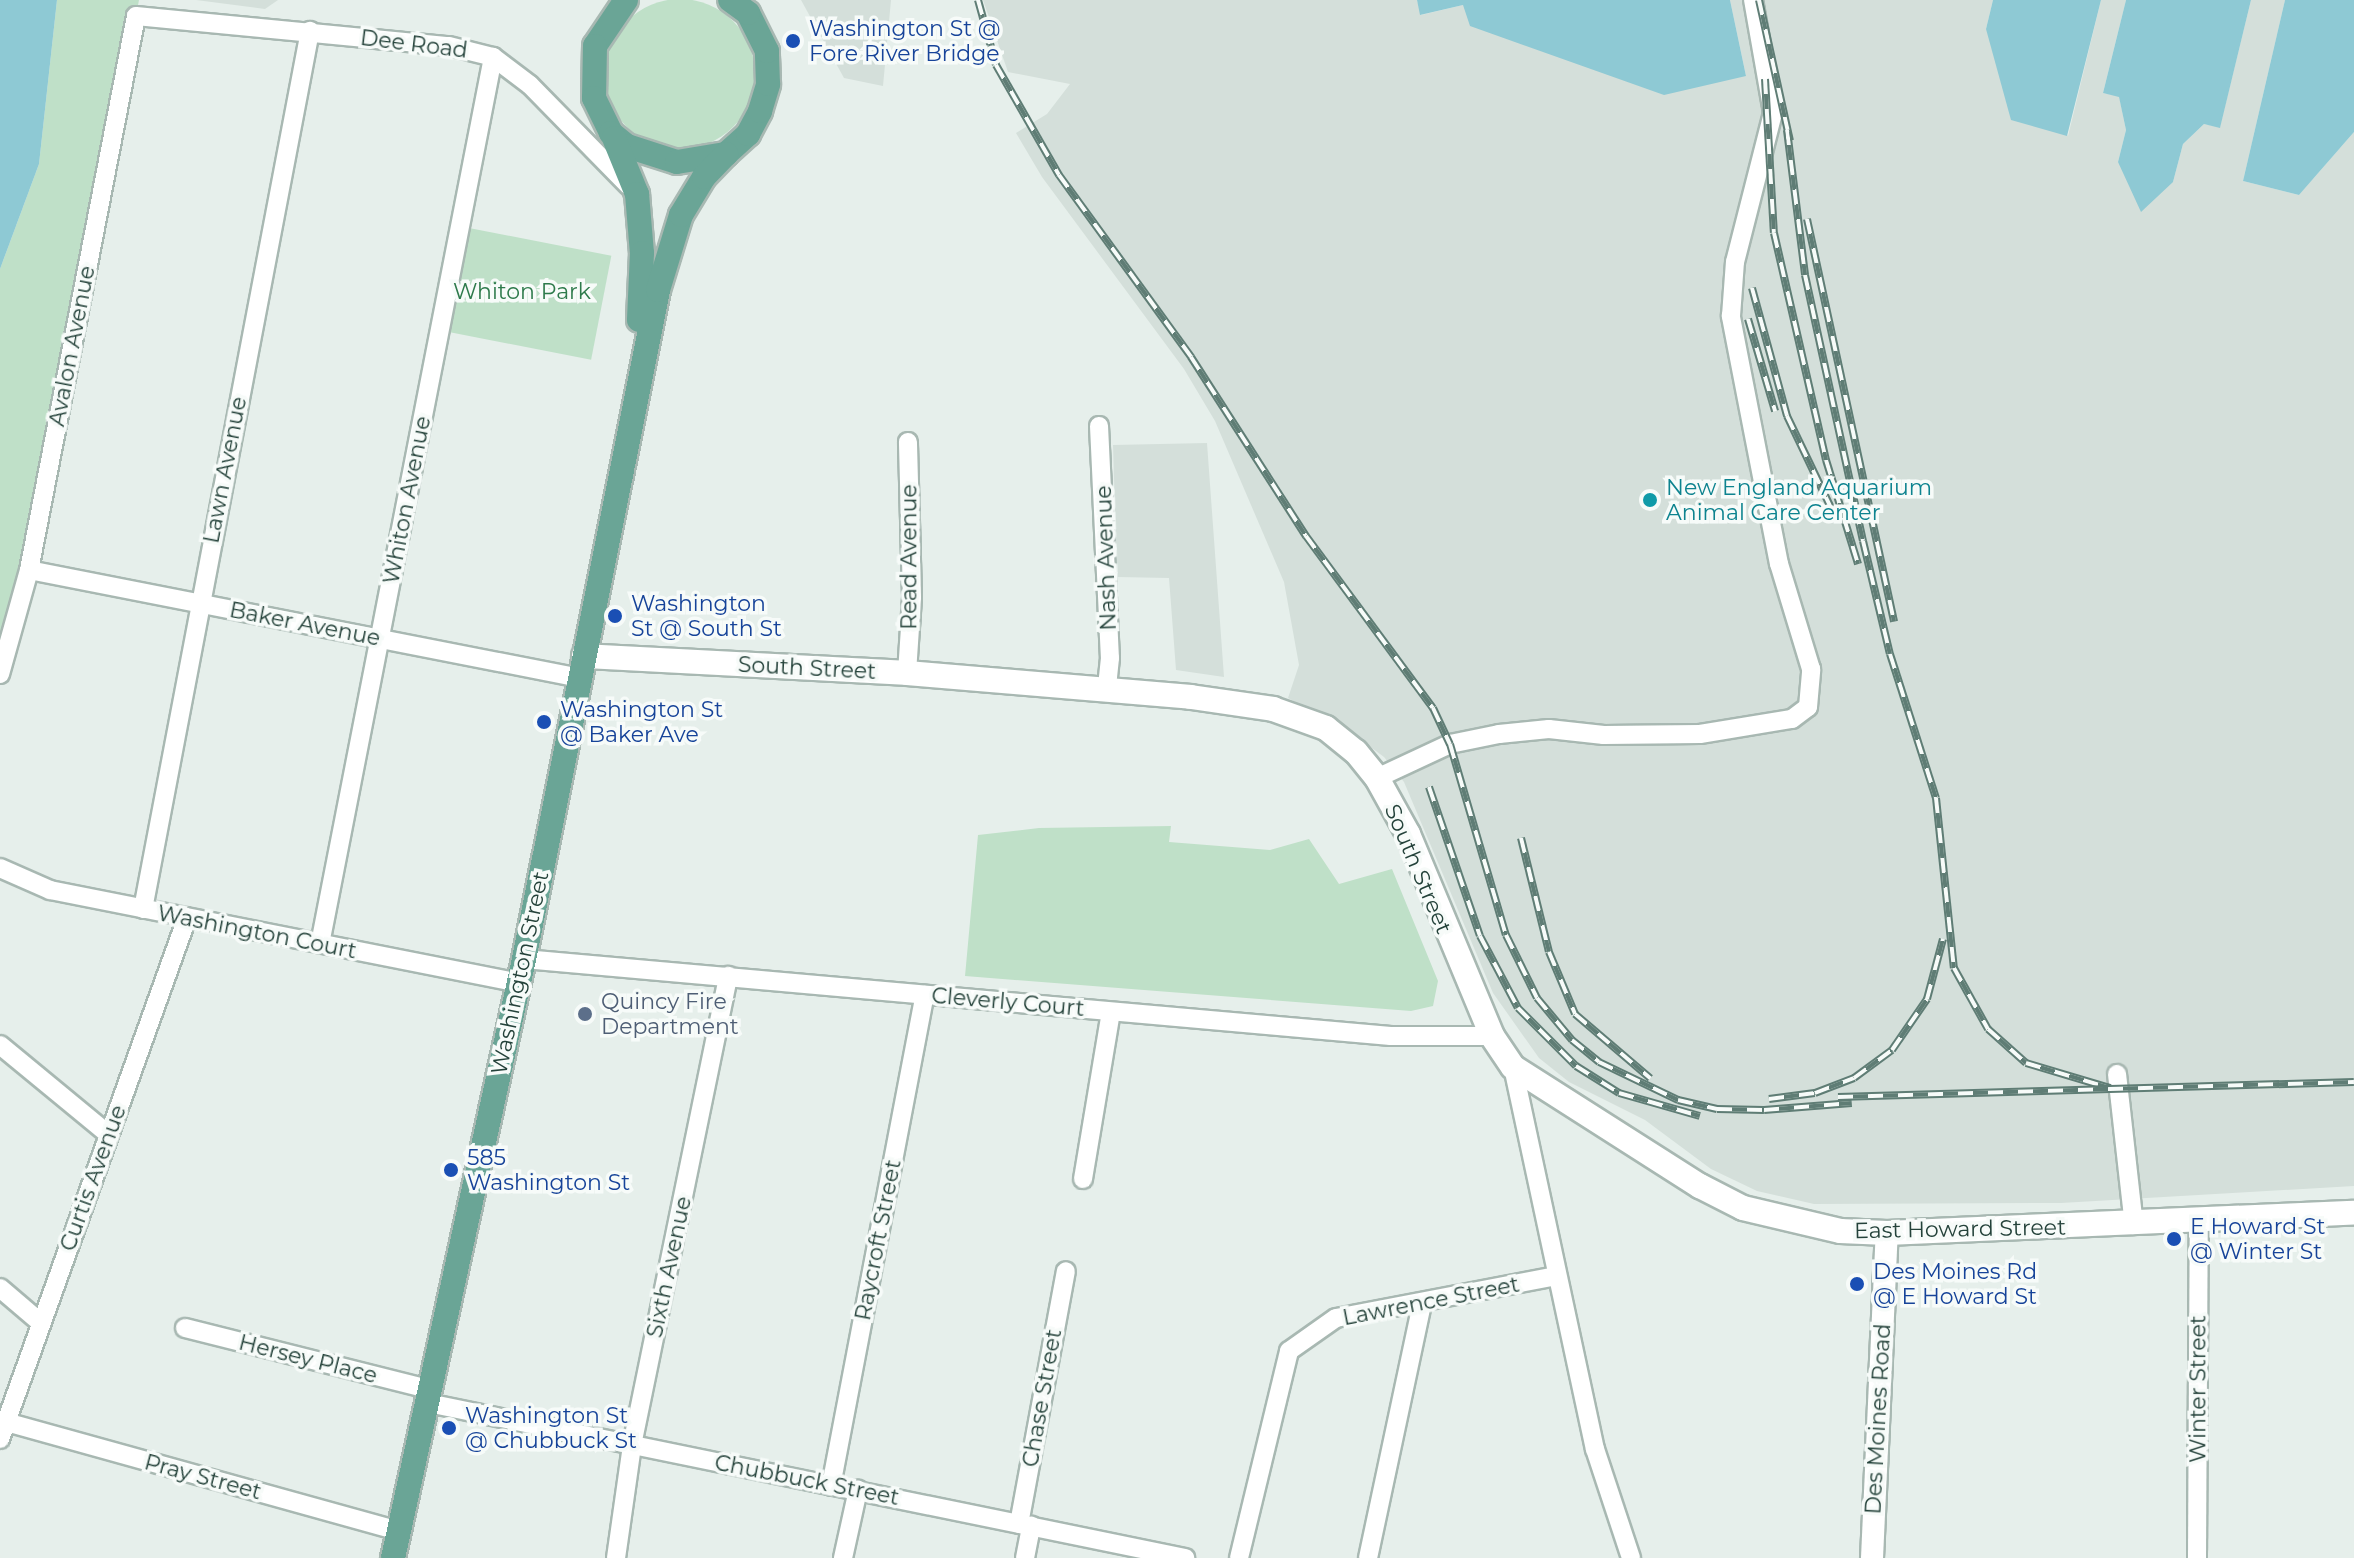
<!DOCTYPE html>
<style>
body{margin:0}
#map{position:relative;width:2354px;height:1558px;overflow:hidden;background:#e6efeb;font-family:Montserrat,sans-serif}
div>[style]{position:absolute}
.built>*{inset:0;background:#d4dfda}
.green>*{inset:0;background:#bfe0c8;transform-origin:0 0}
.round{border-radius:50%}
.water>*{inset:0;background:#8ec9d4}
.roads{filter:drop-shadow(2px 0 #a8b8b2) drop-shadow(-2px 0 #a8b8b2) drop-shadow(0 2px #a8b8b2) drop-shadow(0 -2px #a8b8b2)}
.minor>*{height:18px;margin:-9px;padding:0 9px;transform-origin:9px;border-radius:9px;background:#fff}
.tertiary>*{height:22px;margin:-11px;padding:0 11px;transform-origin:11px;border-radius:11px;background:#fff}
.secondary>*{height:24px;margin:-12px;padding:0 12px;transform-origin:12px;border-radius:12px;background:#fff}
.primary>*{height:24px;margin:-12px;padding:0 12px;transform-origin:12px;border-radius:12px;background:#6aa596}
.rail>*{height:8px;margin-top:-4px;transform-origin:0;background:repeating-linear-gradient(90deg,#f7fbf9 0 15px,#5f7d75 0 30px);box-sizing:border-box;border-block:2px solid #5f7d75}
.dots>*{width:22px;height:22px;translate:-50% -50%;box-sizing:border-box;border:4px solid #f7fbf9;border-radius:50%}
span{translate:-50% -50%;white-space:nowrap;text-align:center;line-height:1.15;-webkit-text-stroke:7px #f7fbf9;paint-order:stroke}
.transit-label{font-size:22px;color:#164399}
.left{translate:0 -50%;text-align:left}
.street-label{font-size:22px;color:#24423a}
.park-label{font-size:22px;color:#2d7a4b}
.culture-label{font-size:22px;color:#0d838f}
.service-label{font-size:22px;color:#4e5e75}
</style>
<div id="map">
<div class="built">
<i style="clip-path:polygon(196px 0,278px 0,265px 9px)"></i>
<i style="clip-path:polygon(801px 0,891px 0,883px 86px,844px 78px)"></i>
<i style="clip-path:polygon(983px 0,1417px 0,1421px 15px,1463px 5px,1746px 76px,1730px 0,1993px 0,1986px 29px,2068px 136px,2101px 0,2126px 0,2103px 93px,2119px 96px,2126px 130px,2118px 162px,2173px 182px,2183px 144px,2204px 124px,2220px 127px,2251px 0,2285px 0,2243px 181px,2299px 195px,2354px 132px,2354px 1186px,2061px 1203px,1814px 1204px,1757px 1191px,1711px 1169px,1645px 1120px,1569px 1082px,1539px 1058px,1493px 993px,1404px 782px,1384px 757px,1349px 731px,1288px 698px,1299px 665px,1284px 582px,1215px 421px,1184px 369px,1042px 177px,1016px 133px,1047px 114px,1070px 84px,1008px 72px)"></i>
<i style="clip-path:polygon(1207px 443px,1224px 677px,1176px 670px,1169px 578px,1117px 577px,1113px 445px)"></i>
</div>
<div class="green">
<i class="round" style="left:605px;top:-1px;width:150px;height:150px"></i>
<i style="clip-path:polygon(57px 0,139px 0,29px 570px,0 674px,0 269px,39px 164px)"></i>
<i style="left:469px;top:228px;width:145px;height:106px;rotate:11deg"></i>
<i style="clip-path:polygon(1171px 826px,1169px 842px,1270px 850px,1309px 839px,1339px 884px,1392px 869px,1438px 981px,1433px 1006px,1411px 1011px,965px 976px,978px 835px,1039px 828px)"></i>
</div>
<div class="water">
<i style="clip-path:polygon(0 0,57px 0,39px 164px,0 269px)"></i>
<i style="clip-path:polygon(1417px 0,1730px 0,1746px 76px,1664px 95px,1470px 26px,1463px 5px,1420px 15px)"></i>
<i style="clip-path:polygon(1993px 0,2101px 0,2067px 136px,2011px 120px,1986px 29px)"></i>
<i style="clip-path:polygon(2126px 0,2251px 0,2220px 128px,2204px 124px,2183px 144px,2173px 182px,2141px 212px,2118px 162px,2126px 130px,2119px 97px,2103px 93px)"></i>
<i style="clip-path:polygon(2285px 0,2354px 0,2354px 132px,2299px 195px,2243px 181px)"></i>
</div>
<div class="roads">
<div class="minor">
<i style="left:1099px;top:426px;width:232px;rotate:87.3deg"></i>
<i style="left:1110px;top:658px;width:31px;rotate:96deg"></i>
<i style="left:29px;top:570px;width:561px;rotate:11.09deg"></i>
<i style="left:907px;top:673px;width:76px;rotate:-86.2deg"></i>
<i style="left:912px;top:597px;width:155px;rotate:-91.5deg"></i>
<i style="left:0;top:674px;width:108px;rotate:-74.4deg"></i>
<i style="left:29px;top:570px;width:564px;rotate:-79.07deg"></i>
<i style="left:136px;top:16px;width:314px;rotate:5.5deg"></i>
<i style="left:449px;top:46px;width:45px;rotate:14deg"></i>
<i style="left:493px;top:57px;width:46px;rotate:37.1deg"></i>
<i style="left:530px;top:85px;width:141px;rotate:45.6deg"></i>
<i style="left:1377px;top:778px;width:81px;rotate:-25deg"></i>
<i style="left:1450px;top:744px;width:50px;rotate:-11.5deg"></i>
<i style="left:1499px;top:734px;width:50px;rotate:-5.7deg"></i>
<i style="left:1549px;top:729px;width:55px;rotate:6.2deg"></i>
<i style="left:1604px;top:735px;width:96px;rotate:-0.6deg"></i>
<i style="left:1700px;top:734px;width:93px;rotate:-9.3deg"></i>
<i style="left:1792px;top:719px;width:20px;rotate:-37deg"></i>
<i style="left:1808px;top:707px;width:38px;rotate:-85deg"></i>
<i style="left:1811px;top:669px;width:110px;rotate:-106.9deg"></i>
<i style="left:1779px;top:564px;width:253px;rotate:-101deg"></i>
<i style="left:1731px;top:316px;width:54px;rotate:-85.8deg"></i>
<i style="left:1735px;top:262px;width:154px;rotate:-75.7deg"></i>
<i style="left:1773px;top:113px;width:115px;rotate:-100deg"></i>
<i style="left:0;top:868px;width:55px;rotate:23.7deg"></i>
<i style="left:50px;top:890px;width:477px;rotate:11.2deg"></i>
<i style="left:143px;top:909px;width:894px;rotate:-79.23deg"></i>
<i style="left:320px;top:944px;width:904px;rotate:-78.96deg"></i>
<i style="left:524px;top:959px;width:870px;rotate:5.08deg"></i>
<i style="left:1391px;top:1036px;width:101px"></i>
<i style="left:0;top:1045px;width:141px;rotate:39.5deg"></i>
<i style="left:1513px;top:1067px;width:391px;rotate:77.9deg"></i>
<i style="left:1595px;top:1449px;width:115px;rotate:71.7deg"></i>
<i style="left:2117px;top:1074px;width:152px;rotate:83.6deg"></i>
<i style="left:1083px;top:1179px;width:169px;rotate:-80.5deg"></i>
<i style="left:0;top:1288px;width:54px;rotate:40.5deg"></i>
<i style="left:185px;top:1328px;width:254px;rotate:14.1deg"></i>
<i style="left:428px;top:1403px;width:773px;rotate:11.57deg"></i>
<i style="left:6px;top:1422px;width:409px;rotate:15.5deg"></i>
<i style="left:0;top:1439px;width:554px;rotate:-70.26deg"></i>
<i style="left:831px;top:1486px;width:500px;rotate:-79.2deg"></i>
<i style="left:1019px;top:1524px;width:257px;rotate:-79.5deg"></i>
<i style="left:616px;top:1558px;width:114px;rotate:-81.9deg"></i>
<i style="left:632px;top:1445px;width:479px;rotate:-78.4deg"></i>
<i style="left:843px;top:1558px;width:70px;rotate:-77.6deg"></i>
<i style="left:1025px;top:1558px;width:33px;rotate:-79deg"></i>
<i style="left:1239px;top:1558px;width:213px;rotate:-76.4deg"></i>
<i style="left:1289px;top:1351px;width:57px;rotate:-35.1deg"></i>
<i style="left:1336px;top:1318px;width:225px;rotate:-10.8deg"></i>
<i style="left:1368px;top:1558px;width:261px;rotate:-78deg"></i>
<i style="left:2197px;top:1558px;width:338px;rotate:-89.7deg"></i>
</div>
<div class="tertiary">
<i style="left:1872px;top:1558px;width:325px;rotate:-87.4deg"></i>
</div>
<div class="secondary">
<i style="left:584px;top:656px;width:323px;rotate:3deg"></i>
<i style="left:907px;top:673px;width:285px;rotate:4.8deg"></i>
<i style="left:1191px;top:697px;width:83px;rotate:8.3deg"></i>
<i style="left:1273px;top:709px;width:56px;rotate:19.7deg"></i>
<i style="left:1326px;top:728px;width:38px;rotate:39deg"></i>
<i style="left:1356px;top:752px;width:33px;rotate:51deg"></i>
<i style="left:1377px;top:778px;width:64px;rotate:61deg"></i>
<i style="left:1408px;top:834px;width:219px;rotate:67.4deg"></i>
<i style="left:1492px;top:1036px;width:37px;rotate:56deg"></i>
<i style="left:1513px;top:1067px;width:222px;rotate:32.5deg"></i>
<i style="left:1700px;top:1186px;width:48px;rotate:27.1deg"></i>
<i style="left:1743px;top:1208px;width:100px;rotate:13.3deg"></i>
<i style="left:1840px;top:1231px;width:47px;rotate:2.4deg"></i>
<i style="left:1887px;top:1233px;width:467px;rotate:-2.5deg"></i>
</div>
<div class="primary">
<i style="left:626px;top:0;width:55px;rotate:124deg"></i>
<i style="left:595px;top:46px;width:52px;rotate:91.1deg"></i>
<i style="left:594px;top:98px;width:39px;rotate:64deg"></i>
<i style="left:611px;top:133px;width:21px;rotate:39deg"></i>
<i style="left:627px;top:146px;width:52px;rotate:17.7deg"></i>
<i style="left:677px;top:162px;width:50px;rotate:-9.3deg"></i>
<i style="left:726px;top:154px;width:30px;rotate:-42deg"></i>
<i style="left:748px;top:134px;width:26px;rotate:-62deg"></i>
<i style="left:760px;top:111px;width:28px;rotate:-73deg"></i>
<i style="left:768px;top:84px;width:33px;rotate:-92deg"></i>
<i style="left:767px;top:51px;width:42px;rotate:-116.6deg"></i>
<i style="left:748px;top:13px;width:22px;rotate:-144deg"></i>
<i style="left:614px;top:138px;width:61px;rotate:67.7deg"></i>
<i style="left:637px;top:194px;width:59px;rotate:85.2deg"></i>
<i style="left:642px;top:253px;width:67px;rotate:92.6deg"></i>
<i style="left:393px;top:1558px;width:613px;rotate:-77.66deg"></i>
<i style="left:524px;top:959px;width:682px;rotate:-78.67deg"></i>
<i style="left:658px;top:290px;width:78px;rotate:-73deg"></i>
<i style="left:681px;top:215px;width:44px;rotate:-58.8deg"></i>
<i style="left:704px;top:177px;width:32px;rotate:-46deg"></i>
</div>
</div>
<div class="rail">
<i style="left:978px;top:0;width:67px;rotate:74.5deg"></i>
<i style="left:996px;top:65px;width:127px;rotate:60.2deg"></i>
<i style="left:1059px;top:175px;width:225px;rotate:54deg"></i>
<i style="left:1191px;top:357px;width:213px;rotate:57.3deg"></i>
<i style="left:1306px;top:536px;width:214px;rotate:53.6deg"></i>
<i style="left:1433px;top:708px;width:40px;rotate:65deg"></i>
<i style="left:1450px;top:744px;width:199px;rotate:73.7deg"></i>
<i style="left:1506px;top:935px;width:70px;rotate:63.8deg"></i>
<i style="left:1537px;top:998px;width:55px;rotate:50.2deg"></i>
<i style="left:1572px;top:1040px;width:35px;rotate:39deg"></i>
<i style="left:1599px;top:1062px;width:88px;rotate:25.7deg"></i>
<i style="left:1678px;top:1100px;width:40px;rotate:13deg"></i>
<i style="left:1717px;top:1109px;width:47px;rotate:1.2deg"></i>
<i style="left:1764px;top:1110px;width:88px;rotate:-4.5deg"></i>
<i style="left:1759px;top:0;width:144px;rotate:77.6deg"></i>
<i style="left:1765px;top:79px;width:154px;rotate:86.7deg"></i>
<i style="left:1774px;top:233px;width:233px;rotate:77.1deg"></i>
<i style="left:1826px;top:460px;width:109px;rotate:72.9deg"></i>
<i style="left:1787px;top:130px;width:146px;rotate:82.9deg"></i>
<i style="left:1805px;top:275px;width:272px;rotate:77.7deg"></i>
<i style="left:1863px;top:541px;width:116px;rotate:76.6deg"></i>
<i style="left:1890px;top:654px;width:151px;rotate:72.3deg"></i>
<i style="left:1936px;top:798px;width:171px;rotate:84deg"></i>
<i style="left:1954px;top:968px;width:70px;rotate:60.9deg"></i>
<i style="left:1988px;top:1029px;width:51px;rotate:41.8deg"></i>
<i style="left:2026px;top:1063px;width:88px;rotate:16.6deg"></i>
<i style="left:1807px;top:219px;width:412px;rotate:77.8deg"></i>
<i style="left:1752px;top:288px;width:133px;rotate:74.7deg"></i>
<i style="left:1787px;top:416px;width:109px;rotate:64.4deg"></i>
<i style="left:1748px;top:319px;width:96px;rotate:73.6deg"></i>
<i style="left:1429px;top:787px;width:157px;rotate:71.1deg"></i>
<i style="left:1480px;top:936px;width:81px;rotate:62.2deg"></i>
<i style="left:1518px;top:1008px;width:82px;rotate:45deg"></i>
<i style="left:1576px;top:1066px;width:51px;rotate:32.1deg"></i>
<i style="left:1619px;top:1093px;width:84px;rotate:15.9deg"></i>
<i style="left:1521px;top:838px;width:117px;rotate:76.2deg"></i>
<i style="left:1549px;top:952px;width:67px;rotate:67.2deg"></i>
<i style="left:1575px;top:1014px;width:99px;rotate:40.5deg"></i>
<i style="left:1838px;top:1097px;width:516px;rotate:-1.67deg"></i>
<i style="left:1769px;top:1099px;width:46px;rotate:-7.4deg"></i>
<i style="left:1815px;top:1093px;width:42px;rotate:-21deg"></i>
<i style="left:1854px;top:1078px;width:47px;rotate:-36.4deg"></i>
<i style="left:1892px;top:1050px;width:62px;rotate:-55.5deg"></i>
<i style="left:1927px;top:999px;width:62px;rotate:-75.1deg"></i>
</div>
<div class="dots">
<i style="left:793px;top:41px;background:#1a4fb4"></i>
<i style="left:1650px;top:500px;background:#0f9aa8"></i>
<i style="left:615px;top:616px;background:#1a4fb4"></i>
<i style="left:544px;top:722px;background:#1a4fb4"></i>
<i style="left:585px;top:1014px;background:#5c6f8a"></i>
<i style="left:451px;top:1170px;background:#1a4fb4"></i>
<i style="left:2174px;top:1239px;background:#1a4fb4"></i>
<i style="left:1857px;top:1284px;background:#1a4fb4"></i>
<i style="left:449px;top:1428px;background:#1a4fb4"></i>
</div>
<div class="transit-label">
<span class="left" style="left:809px;top:41px">Washington St @<br>Fore River Bridge</span>
<span class="left" style="left:631px;top:616px">Washington<br>St @ South St</span>
<span class="left" style="left:560px;top:722px">Washington St<br>@ Baker Ave</span>
<span class="left" style="left:467px;top:1170px">585<br>Washington St</span>
<span class="left" style="left:2190px;top:1239px">E Howard St<br>@ Winter St</span>
<span class="left" style="left:1873px;top:1284px">Des Moines Rd<br>@ E Howard St</span>
<span class="left" style="left:465px;top:1428px">Washington St<br>@ Chubbuck St</span>
</div>
<div class="street-label">
<span style="left:414px;top:44px;rotate:7deg">Dee Road</span>
<span style="left:72px;top:346px;rotate:-79deg">Avalon Avenue</span>
<span style="left:225px;top:470px;rotate:-79deg">Lawn Avenue</span>
<span style="left:407px;top:500px;rotate:-79deg">Whiton Avenue</span>
<span style="left:909px;top:557px;rotate:-90deg">Read Avenue</span>
<span style="left:1106px;top:558px;rotate:-92deg">Nash Avenue</span>
<span style="left:305px;top:624px;rotate:11deg">Baker Avenue</span>
<span style="left:807px;top:668px;rotate:3deg">South Street</span>
<span style="left:1418px;top:869px;rotate:67deg">South Street</span>
<span style="left:257px;top:932px;rotate:11deg">Washington Court</span>
<span style="left:520px;top:973px;rotate:-78deg">Washington Street</span>
<span style="left:1008px;top:1002px;rotate:5deg">Cleverly Court</span>
<span style="left:93px;top:1178px;rotate:-70deg">Curtis Avenue</span>
<span style="left:1960px;top:1229px;rotate:-1deg">East Howard Street</span>
<span style="left:878px;top:1240px;rotate:-79deg">Raycroft Street</span>
<span style="left:669px;top:1267px;rotate:-78deg">Sixth Avenue</span>
<span style="left:1431px;top:1301px;rotate:-11deg">Lawrence Street</span>
<span style="left:308px;top:1359px;rotate:14deg">Hersey Place</span>
<span style="left:2198px;top:1389px;rotate:-90deg">Winter Street</span>
<span style="left:1042px;top:1398px;rotate:-80deg">Chase Street</span>
<span style="left:1878px;top:1419px;rotate:-87deg">Des Moines Road</span>
<span style="left:203px;top:1477px;rotate:15deg">Pray Street</span>
<span style="left:807px;top:1480px;rotate:11deg">Chubbuck Street</span>
</div>
<div class="park-label">
<span style="left:522px;top:292px">Whiton Park</span>
</div>
<div class="culture-label">
<span class="left" style="left:1666px;top:500px">New England Aquarium<br>Animal Care Center</span>
</div>
<div class="service-label">
<span class="left" style="left:601px;top:1014px">Quincy Fire<br>Department</span>
</div>
</div>
